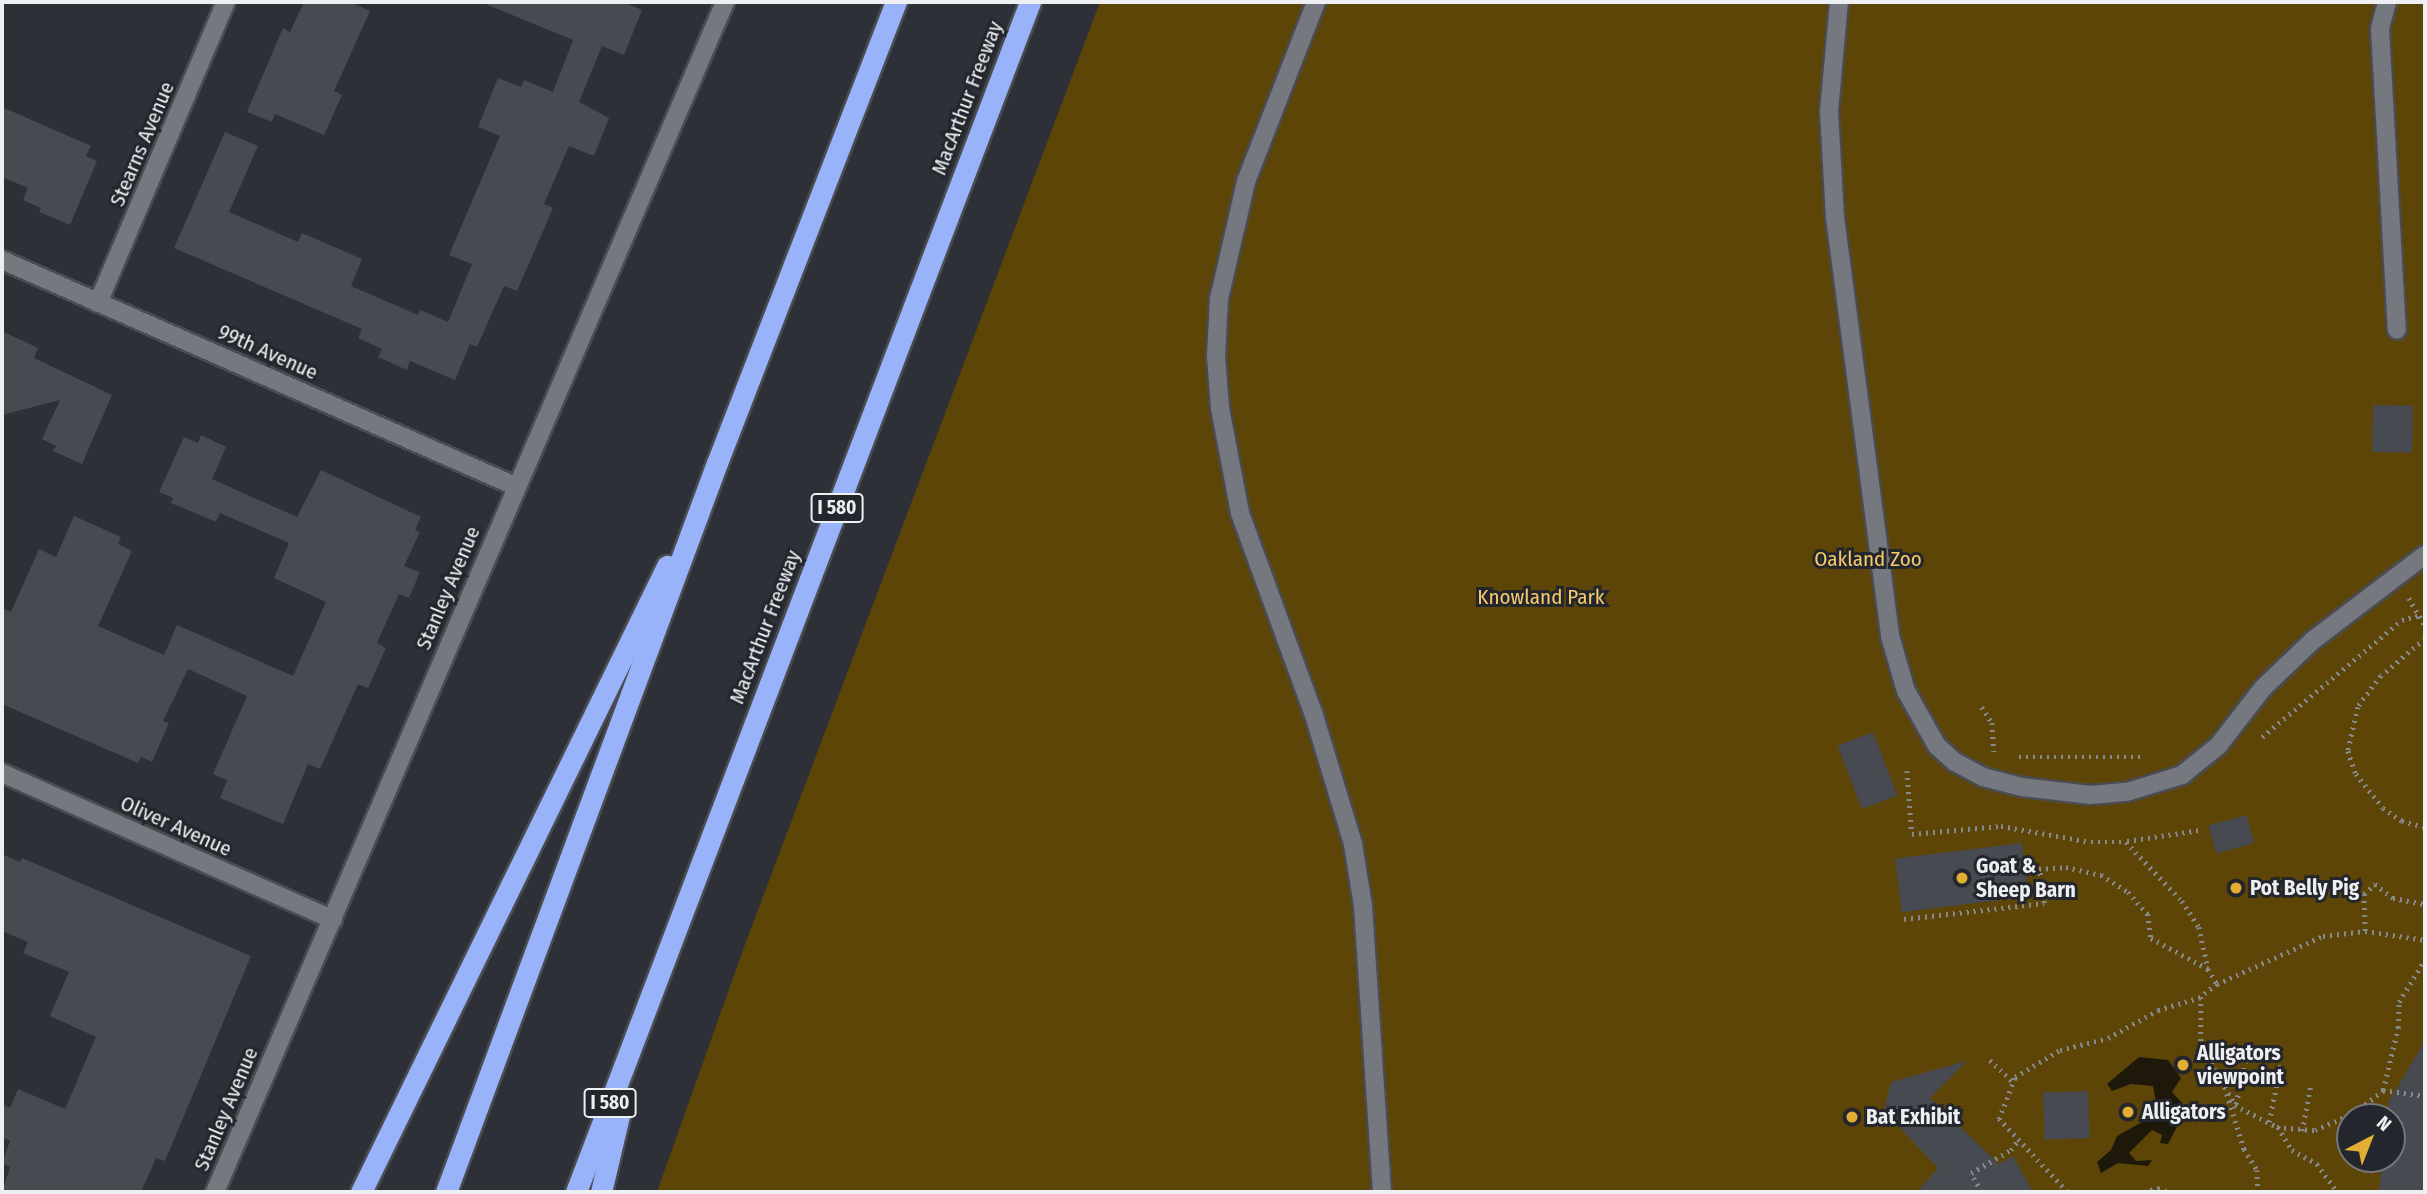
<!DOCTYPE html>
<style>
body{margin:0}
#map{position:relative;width:2427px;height:1194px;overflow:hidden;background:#2e3037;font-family:"Fira Sans Condensed",sans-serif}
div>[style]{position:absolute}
.green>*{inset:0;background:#5d4507}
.water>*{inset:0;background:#1e180a}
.building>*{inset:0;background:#474a51;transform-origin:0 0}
.path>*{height:4.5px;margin-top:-2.25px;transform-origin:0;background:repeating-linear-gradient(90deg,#87898f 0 2px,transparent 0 7px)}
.roads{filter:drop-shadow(2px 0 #4a4c51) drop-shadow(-2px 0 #4a4c51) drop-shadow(0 2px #4a4c51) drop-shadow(0 -2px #4a4c51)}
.minor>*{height:18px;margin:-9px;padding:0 9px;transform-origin:9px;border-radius:9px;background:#75787f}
.highway>*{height:21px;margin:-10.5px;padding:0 10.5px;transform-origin:10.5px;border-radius:10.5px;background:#98b3f9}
.dots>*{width:19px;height:19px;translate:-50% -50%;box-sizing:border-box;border:4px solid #24262d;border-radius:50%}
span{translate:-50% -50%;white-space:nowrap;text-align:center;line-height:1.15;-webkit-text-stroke:6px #24262d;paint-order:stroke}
.shield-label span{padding:2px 5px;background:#24262d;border:2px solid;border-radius:5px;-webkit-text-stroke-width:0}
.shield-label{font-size:19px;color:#edeff3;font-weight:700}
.street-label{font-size:21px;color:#edeff3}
.park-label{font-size:21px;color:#f7ca69}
.poi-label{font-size:21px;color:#edeff3;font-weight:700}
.left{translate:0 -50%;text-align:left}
.frame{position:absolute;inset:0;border:4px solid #edeff3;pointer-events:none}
.north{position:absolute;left:2336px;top:1103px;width:70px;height:70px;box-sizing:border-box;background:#24262d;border:2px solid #74767c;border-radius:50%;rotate:42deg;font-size:19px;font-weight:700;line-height:28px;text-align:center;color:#edeff3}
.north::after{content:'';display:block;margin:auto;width:24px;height:32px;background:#e2af34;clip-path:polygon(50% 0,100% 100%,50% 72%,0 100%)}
</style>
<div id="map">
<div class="green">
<i style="clip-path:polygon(evenodd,1100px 2px,2425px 2px,2425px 1192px,657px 1192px,744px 947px,1100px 2px,2350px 1117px,2392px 1117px,2392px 1159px,2350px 1159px,2350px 1117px)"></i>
</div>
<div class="water">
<i style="clip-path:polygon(2139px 1057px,2168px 1060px,2181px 1078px,2172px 1092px,2181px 1102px,2182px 1117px,2168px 1144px,2160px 1143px,2162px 1135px,2152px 1130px,2129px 1153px,2136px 1161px,2152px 1160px,2148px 1166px,2118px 1163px,2101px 1173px,2097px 1162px,2111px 1150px,2117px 1136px,2158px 1113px,2153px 1086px,2131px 1084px,2112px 1091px,2107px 1084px)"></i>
</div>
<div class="building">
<i style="clip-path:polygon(304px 2px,350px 2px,370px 11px,334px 91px,342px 95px,324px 135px,275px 114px,272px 122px,247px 112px,283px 28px,290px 32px)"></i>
<i style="clip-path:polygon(481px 2px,623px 2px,642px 10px,624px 55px,602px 46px,579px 102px,609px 118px,594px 156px,569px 146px,544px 204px,553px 208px,517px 291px,504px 286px,477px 347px,470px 344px,455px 380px,410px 361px,407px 370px,378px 357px,382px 349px,358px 338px,362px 329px,174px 248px,225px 132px,258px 146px,229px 212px,298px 242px,302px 233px,362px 259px,351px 286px,418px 315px,420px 310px,448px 322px,472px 264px,449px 255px,500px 136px,478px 127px,498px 78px,521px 87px,524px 80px,553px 92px,573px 40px)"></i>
<i style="clip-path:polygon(2px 107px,91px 146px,86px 156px,97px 161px,70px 225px,39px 212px,41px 208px,23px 200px,28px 188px,2px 177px)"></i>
<i style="clip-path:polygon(2px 331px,38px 348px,34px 358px,112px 395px,82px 464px,53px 451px,56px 446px,42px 439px,60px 400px,2px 415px)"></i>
<i style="left:2373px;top:405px;width:40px;height:47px;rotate:1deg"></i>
<i style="clip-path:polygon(201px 435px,226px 447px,212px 479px,297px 517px,321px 470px,421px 517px,415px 530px,420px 532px,404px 566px,420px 572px,409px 598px,399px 594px,377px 643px,386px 648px,368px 688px,358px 684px,320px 769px,308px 764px,283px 824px,220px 798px,227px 780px,213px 774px,247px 696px,188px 669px,163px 721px,169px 723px,152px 762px,141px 757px,138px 763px,2px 704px,2px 608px,11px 612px,39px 549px,56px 557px,74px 516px,121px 537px,118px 544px,132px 551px,98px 626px,164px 655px,177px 625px,293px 676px,326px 602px,274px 578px,289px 543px,220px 513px,216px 522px,171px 503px,173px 498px,159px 492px,184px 437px,198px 443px)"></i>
<i style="left:1873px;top:732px;width:68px;height:38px;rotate:69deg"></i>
<i style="left:2246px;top:815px;width:29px;height:39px;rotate:74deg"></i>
<i style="left:2022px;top:843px;width:54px;height:128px;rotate:83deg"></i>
<i style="clip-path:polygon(2px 854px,20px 862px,22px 858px,251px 956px,165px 1161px,156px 1158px,141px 1192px,2px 1192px,10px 1167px,2px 1163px,10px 1141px,2px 1137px,2px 1104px,10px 1108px,18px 1089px,65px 1109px,96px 1037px,50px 1016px,69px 972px,23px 953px,28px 942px,2px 931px)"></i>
<i style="clip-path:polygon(2425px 1041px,2425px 1192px,2379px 1192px,2382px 1159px,2392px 1159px,2388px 1103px)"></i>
<i style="clip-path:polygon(1967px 1061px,1930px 1098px,1999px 1164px,2013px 1156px,2033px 1192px,1917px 1192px,1938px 1168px,1884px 1111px,1891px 1082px)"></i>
<i style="left:2088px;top:1091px;width:47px;height:45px;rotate:88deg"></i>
</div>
<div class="path">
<i style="left:2409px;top:598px;width:32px;rotate:60deg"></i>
<i style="left:2425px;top:639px;width:57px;rotate:139.9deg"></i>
<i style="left:2381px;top:676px;width:39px;rotate:127deg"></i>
<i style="left:2358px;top:707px;width:45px;rotate:102.8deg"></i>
<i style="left:2348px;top:751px;width:24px;rotate:71deg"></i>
<i style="left:2356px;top:774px;width:43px;rotate:51.5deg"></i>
<i style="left:2383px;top:808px;width:23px;rotate:34deg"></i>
<i style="left:2402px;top:821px;width:24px;rotate:15deg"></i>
<i style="left:1982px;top:707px;width:19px;rotate:58deg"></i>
<i style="left:1992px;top:723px;width:29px;rotate:86deg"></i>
<i style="left:2262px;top:737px;width:182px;rotate:-39.9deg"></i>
<i style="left:2402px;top:620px;width:18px;rotate:-16deg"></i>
<i style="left:2019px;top:757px;width:124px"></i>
<i style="left:1907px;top:771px;width:63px;rotate:85.5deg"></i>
<i style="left:1912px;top:834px;width:89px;rotate:-5.1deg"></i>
<i style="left:2001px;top:826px;width:91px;rotate:10.1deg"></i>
<i style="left:2091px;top:842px;width:35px"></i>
<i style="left:2126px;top:842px;width:81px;rotate:46.5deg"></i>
<i style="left:2182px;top:901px;width:31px;rotate:57deg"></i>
<i style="left:2199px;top:927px;width:42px;rotate:77.6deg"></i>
<i style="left:2127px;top:841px;width:74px;rotate:-8.6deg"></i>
<i style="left:1904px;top:919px;width:141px;rotate:-6.5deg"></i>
<i style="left:2044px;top:903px;width:34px;rotate:-98deg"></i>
<i style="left:2039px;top:869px;width:27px;rotate:-4deg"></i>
<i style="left:2066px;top:867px;width:36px;rotate:13deg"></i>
<i style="left:2101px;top:875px;width:32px;rotate:32deg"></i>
<i style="left:2128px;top:892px;width:30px;rotate:48deg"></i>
<i style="left:2148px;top:914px;width:24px;rotate:83deg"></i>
<i style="left:2151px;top:938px;width:65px;rotate:28.5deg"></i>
<i style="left:2208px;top:969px;width:17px;rotate:59deg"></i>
<i style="left:2217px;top:984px;width:116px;rotate:-24.4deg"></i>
<i style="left:2323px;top:936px;width:42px;rotate:-6.8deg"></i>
<i style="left:2365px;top:931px;width:61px;rotate:8.5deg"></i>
<i style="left:2365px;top:931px;width:37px;rotate:-92deg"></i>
<i style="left:2364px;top:894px;width:15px;rotate:-42deg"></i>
<i style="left:2375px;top:884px;width:23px;rotate:38deg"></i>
<i style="left:2393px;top:898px;width:33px;rotate:11deg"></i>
<i style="left:2217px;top:984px;width:21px;rotate:141deg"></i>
<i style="left:2201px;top:997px;width:47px;rotate:90deg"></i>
<i style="left:2201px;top:1044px;width:70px;rotate:60.9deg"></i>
<i style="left:2235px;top:1105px;width:47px;rotate:27.6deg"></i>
<i style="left:2277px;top:1127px;width:38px;rotate:5deg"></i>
<i style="left:2315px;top:1130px;width:43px;rotate:-23.6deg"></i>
<i style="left:2354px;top:1113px;width:37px;rotate:-38deg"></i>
<i style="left:2383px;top:1090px;width:64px;rotate:-76.4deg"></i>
<i style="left:2398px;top:1028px;width:26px;rotate:-88deg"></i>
<i style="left:2399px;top:1002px;width:50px;rotate:-58.8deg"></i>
<i style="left:1990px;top:1060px;width:30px;rotate:44deg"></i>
<i style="left:2383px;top:1090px;width:42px;rotate:8.1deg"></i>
<i style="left:2227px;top:1094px;width:58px;rotate:72.8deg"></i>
<i style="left:2244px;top:1149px;width:25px;rotate:58deg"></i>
<i style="left:2257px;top:1170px;width:22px;rotate:87deg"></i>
<i style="left:2236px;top:1104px;width:48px;rotate:-78deg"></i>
<i style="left:2343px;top:1119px;width:9px;rotate:41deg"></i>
<i style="left:2269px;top:1122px;width:60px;rotate:-78.5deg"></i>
<i style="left:2278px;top:1127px;width:27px;rotate:59deg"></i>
<i style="left:2292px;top:1150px;width:29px;rotate:29deg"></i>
<i style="left:2317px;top:1164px;width:34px;rotate:54deg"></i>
<i style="left:2302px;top:1131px;width:49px;rotate:-79.4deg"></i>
<i style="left:1981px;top:1192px;width:21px;rotate:-118deg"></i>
<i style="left:1971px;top:1173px;width:46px;rotate:-29.9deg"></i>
<i style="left:2011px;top:1150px;width:11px;rotate:-56deg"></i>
<i style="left:2067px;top:1192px;width:100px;rotate:-133deg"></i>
<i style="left:1999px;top:1119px;width:45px;rotate:-69.1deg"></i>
<i style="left:2015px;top:1077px;width:52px;rotate:-31deg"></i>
<i style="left:2060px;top:1050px;width:49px;rotate:-14deg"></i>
<i style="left:2108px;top:1038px;width:57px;rotate:-29.2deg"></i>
<i style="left:2158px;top:1010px;width:45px;rotate:-16.8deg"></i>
<i style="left:2144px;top:1192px;width:15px;rotate:-16deg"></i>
<i style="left:2158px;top:1188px;width:11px;rotate:22deg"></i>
</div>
<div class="roads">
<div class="minor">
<i style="left:1316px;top:2px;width:193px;rotate:111.3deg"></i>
<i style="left:1246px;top:182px;width:120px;rotate:103deg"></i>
<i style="left:1219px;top:299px;width:57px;rotate:93deg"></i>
<i style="left:1216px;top:356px;width:52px;rotate:85.6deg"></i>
<i style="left:1220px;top:408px;width:107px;rotate:79.2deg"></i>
<i style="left:1240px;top:513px;width:212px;rotate:69.9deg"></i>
<i style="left:1313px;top:712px;width:138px;rotate:73.1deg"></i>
<i style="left:1353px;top:844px;width:63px;rotate:80.8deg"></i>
<i style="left:1363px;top:906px;width:287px;rotate:86.2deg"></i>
<i style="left:1839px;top:2px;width:109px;rotate:95.2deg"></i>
<i style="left:1829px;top:111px;width:106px;rotate:86.8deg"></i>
<i style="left:1835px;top:217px;width:423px;rotate:82.5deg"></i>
<i style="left:1890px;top:636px;width:57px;rotate:73.8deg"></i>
<i style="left:1906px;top:691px;width:63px;rotate:60.6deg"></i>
<i style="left:1937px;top:746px;width:24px;rotate:42deg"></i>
<i style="left:1955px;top:762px;width:32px;rotate:28deg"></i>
<i style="left:1983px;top:777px;width:40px;rotate:14.4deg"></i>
<i style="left:2022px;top:787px;width:68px;rotate:6.7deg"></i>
<i style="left:2090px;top:795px;width:37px;rotate:-5deg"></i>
<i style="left:2127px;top:792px;width:58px;rotate:-17.2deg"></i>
<i style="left:2182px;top:775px;width:46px;rotate:-38.9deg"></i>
<i style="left:2218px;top:746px;width:73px;rotate:-52.2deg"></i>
<i style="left:2263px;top:688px;width:68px;rotate:-43.8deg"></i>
<i style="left:2312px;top:641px;width:142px;rotate:-37.3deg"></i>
<i style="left:2387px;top:2px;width:28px;rotate:105deg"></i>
<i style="left:2380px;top:29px;width:301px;rotate:86.8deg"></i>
<i style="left:2px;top:260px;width:561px;rotate:23.78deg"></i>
<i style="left:98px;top:303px;width:327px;rotate:-67deg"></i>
<i style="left:2px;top:773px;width:362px;rotate:23.9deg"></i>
<i style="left:215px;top:1192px;width:1295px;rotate:-66.8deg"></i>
</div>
<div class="highway">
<i style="left:361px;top:1192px;width:697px;rotate:-63.95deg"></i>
<i style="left:446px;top:1192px;width:778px;rotate:-69.61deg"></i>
<i style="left:717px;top:463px;width:495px;rotate:-68.8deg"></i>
<i style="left:576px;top:1192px;width:1274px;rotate:-69.12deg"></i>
<i style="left:601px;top:1192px;width:96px;rotate:-76.7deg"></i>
</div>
</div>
<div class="dots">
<i style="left:1962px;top:878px;background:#e2af34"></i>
<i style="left:2236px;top:888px;background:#e2af34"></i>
<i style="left:2183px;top:1065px;background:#e2af34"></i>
<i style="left:2128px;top:1112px;background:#e2af34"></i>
<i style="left:1852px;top:1117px;background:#e2af34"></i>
</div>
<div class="shield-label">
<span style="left:837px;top:508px">I 580</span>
<span style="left:610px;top:1103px">I 580</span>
</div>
<div class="street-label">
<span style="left:967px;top:98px;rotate:-69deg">MacArthur Freeway</span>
<span style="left:142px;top:144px;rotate:-67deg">Stearns Avenue</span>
<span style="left:268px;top:352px;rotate:24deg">99th Avenue</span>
<span style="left:448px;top:588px;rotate:-67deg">Stanley Avenue</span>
<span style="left:765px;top:627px;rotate:-69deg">MacArthur Freeway</span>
<span style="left:176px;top:826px;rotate:24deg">Oliver Avenue</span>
<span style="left:226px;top:1109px;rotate:-67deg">Stanley Avenue</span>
</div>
<div class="park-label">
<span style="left:1868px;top:559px">Oakland Zoo</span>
<span style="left:1541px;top:597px">Knowland Park</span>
</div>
<div class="poi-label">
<span class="left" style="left:1976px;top:878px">Goat &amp;<br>Sheep Barn</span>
<span class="left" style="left:2250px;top:888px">Pot Belly Pig</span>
<span class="left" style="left:2197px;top:1065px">Alligators<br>viewpoint</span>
<span class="left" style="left:2142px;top:1112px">Alligators</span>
<span class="left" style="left:1866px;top:1117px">Bat Exhibit</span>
</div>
<div class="frame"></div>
<div class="north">N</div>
</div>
